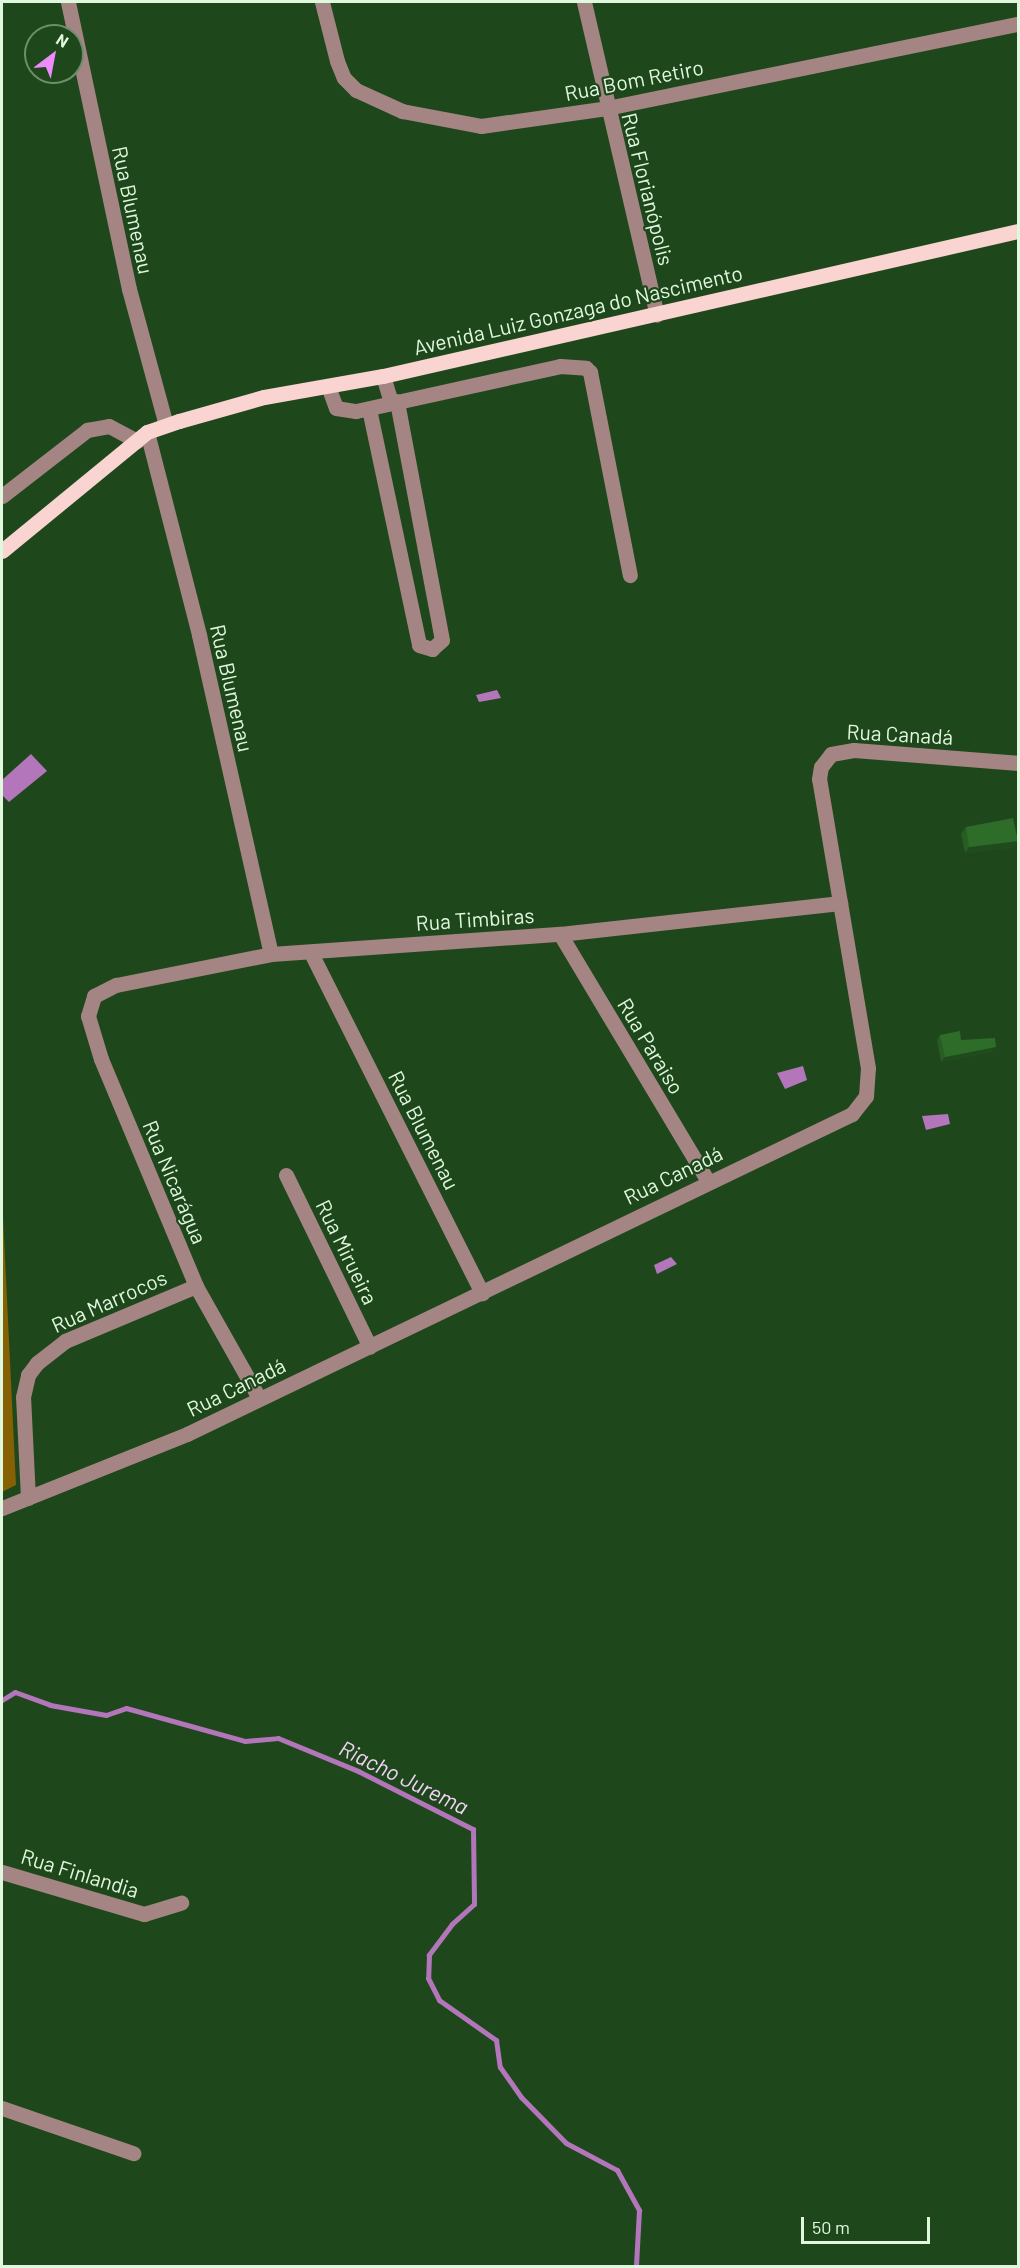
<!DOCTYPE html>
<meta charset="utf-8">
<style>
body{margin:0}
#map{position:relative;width:1020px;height:2268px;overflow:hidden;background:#1f471c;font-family:Barlow,sans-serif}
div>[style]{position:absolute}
.green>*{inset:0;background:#856104}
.water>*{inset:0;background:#b376bb}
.stream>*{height:5px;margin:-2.5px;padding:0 2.5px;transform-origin:2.5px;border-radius:2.5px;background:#b376bb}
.minor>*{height:15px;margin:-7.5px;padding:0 7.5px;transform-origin:7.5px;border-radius:7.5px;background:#a48583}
.major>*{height:15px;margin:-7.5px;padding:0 7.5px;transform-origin:7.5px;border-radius:7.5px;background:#f9d4d1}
.wall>*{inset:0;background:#275d23}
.shaded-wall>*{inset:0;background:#204c1d}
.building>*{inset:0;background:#2d6c29}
span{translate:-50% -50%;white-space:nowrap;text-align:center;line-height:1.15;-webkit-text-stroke:4.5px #1f471c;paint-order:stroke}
.street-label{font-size:21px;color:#e0f8de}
.water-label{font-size:22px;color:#f4d4f8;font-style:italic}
.frame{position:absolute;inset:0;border:3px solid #e0f8de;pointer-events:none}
.north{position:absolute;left:24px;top:24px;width:60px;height:60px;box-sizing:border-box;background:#1f471c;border:2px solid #6c8e6a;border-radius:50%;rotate:32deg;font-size:16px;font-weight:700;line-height:24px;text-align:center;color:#e0f8de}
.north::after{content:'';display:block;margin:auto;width:21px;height:27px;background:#ed8cfa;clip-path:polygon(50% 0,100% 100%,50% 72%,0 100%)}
.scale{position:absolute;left:801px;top:2217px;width:129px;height:27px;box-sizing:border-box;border:3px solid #e0f8de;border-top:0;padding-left:8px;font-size:18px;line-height:21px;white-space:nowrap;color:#e0f8de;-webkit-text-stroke:4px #1f471c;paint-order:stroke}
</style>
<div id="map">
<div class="green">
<i style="clip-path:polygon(2px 1196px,16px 1485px,2px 1492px)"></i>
</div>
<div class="water">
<i style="clip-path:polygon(497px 690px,501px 698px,479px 702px,476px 695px)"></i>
<i style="clip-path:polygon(31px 754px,47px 771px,9px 802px,2px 795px,2px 780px)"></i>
<i style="clip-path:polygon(803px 1066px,807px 1080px,785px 1089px,777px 1073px)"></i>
<i style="clip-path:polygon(948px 1114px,950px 1124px,926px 1130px,922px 1116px)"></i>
<i style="clip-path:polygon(671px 1257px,677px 1264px,657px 1274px,654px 1265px)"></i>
</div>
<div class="stream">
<i style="left:2px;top:1700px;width:15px;rotate:-32deg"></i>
<i style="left:15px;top:1692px;width:37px;rotate:20deg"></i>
<i style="left:50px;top:1705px;width:57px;rotate:10.1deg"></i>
<i style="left:106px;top:1715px;width:21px;rotate:-19deg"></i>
<i style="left:126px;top:1708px;width:123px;rotate:15.5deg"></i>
<i style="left:245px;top:1741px;width:33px;rotate:-5deg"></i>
<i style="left:278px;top:1738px;width:87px;rotate:22.4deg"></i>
<i style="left:358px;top:1771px;width:129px;rotate:26.8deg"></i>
<i style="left:473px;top:1829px;width:75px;rotate:89.2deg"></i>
<i style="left:474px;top:1904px;width:30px;rotate:138deg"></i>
<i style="left:452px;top:1924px;width:39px;rotate:127deg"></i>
<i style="left:429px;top:1955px;width:23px;rotate:92deg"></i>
<i style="left:428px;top:1978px;width:25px;rotate:63deg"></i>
<i style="left:439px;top:2000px;width:70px;rotate:35.1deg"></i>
<i style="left:496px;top:2040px;width:27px;rotate:82deg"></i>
<i style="left:500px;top:2067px;width:37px;rotate:55deg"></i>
<i style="left:521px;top:2097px;width:64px;rotate:45.6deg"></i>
<i style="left:566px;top:2143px;width:58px;rotate:27.9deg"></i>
<i style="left:617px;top:2170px;width:46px;rotate:61.2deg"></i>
<i style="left:639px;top:2210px;width:56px;rotate:93.1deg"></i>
</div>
<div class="minor">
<i style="left:68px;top:2px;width:293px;rotate:78deg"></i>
<i style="left:129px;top:289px;width:141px;rotate:74.8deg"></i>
<i style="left:322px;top:2px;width:61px;rotate:75.7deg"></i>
<i style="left:337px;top:61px;width:18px;rotate:68deg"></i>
<i style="left:344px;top:78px;width:17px;rotate:45deg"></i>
<i style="left:356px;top:90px;width:51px;rotate:24.5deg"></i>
<i style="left:402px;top:111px;width:80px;rotate:10.8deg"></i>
<i style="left:481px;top:126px;width:127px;rotate:-8.1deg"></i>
<i style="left:607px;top:108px;width:419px;rotate:-11.6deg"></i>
<i style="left:584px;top:2px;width:321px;rotate:76.9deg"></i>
<i style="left:383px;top:376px;width:28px;rotate:73deg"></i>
<i style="left:328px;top:386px;width:23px;rotate:70deg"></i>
<i style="left:336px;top:408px;width:20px;rotate:9deg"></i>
<i style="left:356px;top:411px;width:209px;rotate:-12.4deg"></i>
<i style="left:560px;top:366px;width:26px;rotate:4deg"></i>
<i style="left:586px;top:368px;width:6px;rotate:45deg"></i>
<i style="left:590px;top:372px;width:207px;rotate:78.9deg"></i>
<i style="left:369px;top:409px;width:241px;rotate:78deg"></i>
<i style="left:419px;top:645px;width:14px;rotate:17deg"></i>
<i style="left:432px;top:649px;width:13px;rotate:-42deg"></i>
<i style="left:442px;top:640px;width:243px;rotate:-100.7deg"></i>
<i style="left:147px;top:432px;width:210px;rotate:75.6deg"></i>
<i style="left:199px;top:635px;width:327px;rotate:77.3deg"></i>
<i style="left:2px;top:496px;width:108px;rotate:-37.8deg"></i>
<i style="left:87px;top:430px;width:22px;rotate:-10deg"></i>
<i style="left:109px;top:426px;width:32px;rotate:28deg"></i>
<i style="left:560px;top:934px;width:287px;rotate:59.1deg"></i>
<i style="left:311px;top:953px;width:381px;rotate:63.3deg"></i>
<i style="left:286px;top:1175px;width:191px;rotate:64deg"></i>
<i style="left:259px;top:1398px;width:129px;rotate:-119.4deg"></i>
<i style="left:196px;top:1286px;width:246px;rotate:-112.7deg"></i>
<i style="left:101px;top:1059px;width:45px;rotate:-106.8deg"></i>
<i style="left:88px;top:1016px;width:21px;rotate:-73deg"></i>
<i style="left:94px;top:996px;width:25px;rotate:-27deg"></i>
<i style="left:116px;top:985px;width:158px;rotate:-11.3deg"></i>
<i style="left:271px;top:954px;width:290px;rotate:-4deg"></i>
<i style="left:560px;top:934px;width:282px;rotate:-6.3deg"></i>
<i style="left:28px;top:1498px;width:101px;rotate:-92.8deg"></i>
<i style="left:23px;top:1397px;width:23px;rotate:-77deg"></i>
<i style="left:28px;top:1375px;width:15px;rotate:-53deg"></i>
<i style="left:37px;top:1363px;width:36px;rotate:-38deg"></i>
<i style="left:65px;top:1341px;width:142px;rotate:-22.8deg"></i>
<i style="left:2px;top:1508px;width:199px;rotate:-21.8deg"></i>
<i style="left:187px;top:1434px;width:738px;rotate:-25.7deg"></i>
<i style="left:852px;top:1114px;width:23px;rotate:-52deg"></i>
<i style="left:866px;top:1096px;width:28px;rotate:-86deg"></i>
<i style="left:868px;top:1068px;width:293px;rotate:-99.6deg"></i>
<i style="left:819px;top:779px;width:12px;rotate:-81deg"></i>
<i style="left:821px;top:767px;width:16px;rotate:-52deg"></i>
<i style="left:831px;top:754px;width:23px;rotate:-10deg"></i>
<i style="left:854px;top:750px;width:165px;rotate:4.5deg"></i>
<i style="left:2px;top:1872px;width:148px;rotate:16.5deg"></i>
<i style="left:144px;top:1914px;width:39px;rotate:-17deg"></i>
<i style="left:2px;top:2108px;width:139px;rotate:19deg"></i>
</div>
<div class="major">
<i style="left:2px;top:551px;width:188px;rotate:-39.4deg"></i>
<i style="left:147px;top:432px;width:34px;rotate:-19deg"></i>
<i style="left:179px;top:421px;width:88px;rotate:-15.8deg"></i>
<i style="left:264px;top:397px;width:121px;rotate:-10deg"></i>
<i style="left:383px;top:376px;width:651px;rotate:-12.86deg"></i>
</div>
<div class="wall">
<i style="clip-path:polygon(966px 827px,1018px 841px,1014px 847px,965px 853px,961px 834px)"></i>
<i style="clip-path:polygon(940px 1035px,961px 1040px,992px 1052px,941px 1062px,937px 1040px)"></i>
</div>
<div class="shaded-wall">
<i style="clip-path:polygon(1018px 841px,1014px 847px,965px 853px,969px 847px)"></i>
<i style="clip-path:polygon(996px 1047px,992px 1052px,941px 1062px,945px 1057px)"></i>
</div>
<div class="building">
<i style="clip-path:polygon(1013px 818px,1018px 841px,969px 847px,966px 827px)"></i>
<i style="clip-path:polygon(960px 1031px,961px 1040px,995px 1038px,996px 1047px,945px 1057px,940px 1035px)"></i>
</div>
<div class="street-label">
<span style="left:634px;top:80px;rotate:-11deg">Rua Bom Retiro</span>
<span style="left:648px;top:189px;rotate:76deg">Rua Florianópolis</span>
<span style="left:133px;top:210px;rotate:78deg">Rua Blumenau</span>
<span style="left:578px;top:310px;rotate:-13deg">Avenida Luiz Gonzaga do Nascimento</span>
<span style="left:232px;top:688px;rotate:77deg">Rua Blumenau</span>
<span style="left:900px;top:734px;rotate:3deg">Rua Canadá</span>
<span style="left:475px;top:919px;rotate:-4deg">Rua Timbiras</span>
<span style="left:651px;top:1046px;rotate:59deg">Rua Paraiso</span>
<span style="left:424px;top:1130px;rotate:63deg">Rua Blumenau</span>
<span style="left:673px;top:1175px;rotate:-26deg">Rua Canadá</span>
<span style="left:175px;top:1182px;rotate:67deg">Rua Nicarágua</span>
<span style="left:347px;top:1252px;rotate:64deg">Rua Mirueira</span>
<span style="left:109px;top:1301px;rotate:-24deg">Rua Marrocos</span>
<span style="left:236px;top:1387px;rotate:-26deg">Rua Canadá</span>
<span style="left:80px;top:1873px;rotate:17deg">Rua Finlandia</span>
</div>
<div class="water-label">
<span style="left:404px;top:1777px;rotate:26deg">Riacho Jurema</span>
</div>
<div class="frame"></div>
<div class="north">N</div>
<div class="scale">50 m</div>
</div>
